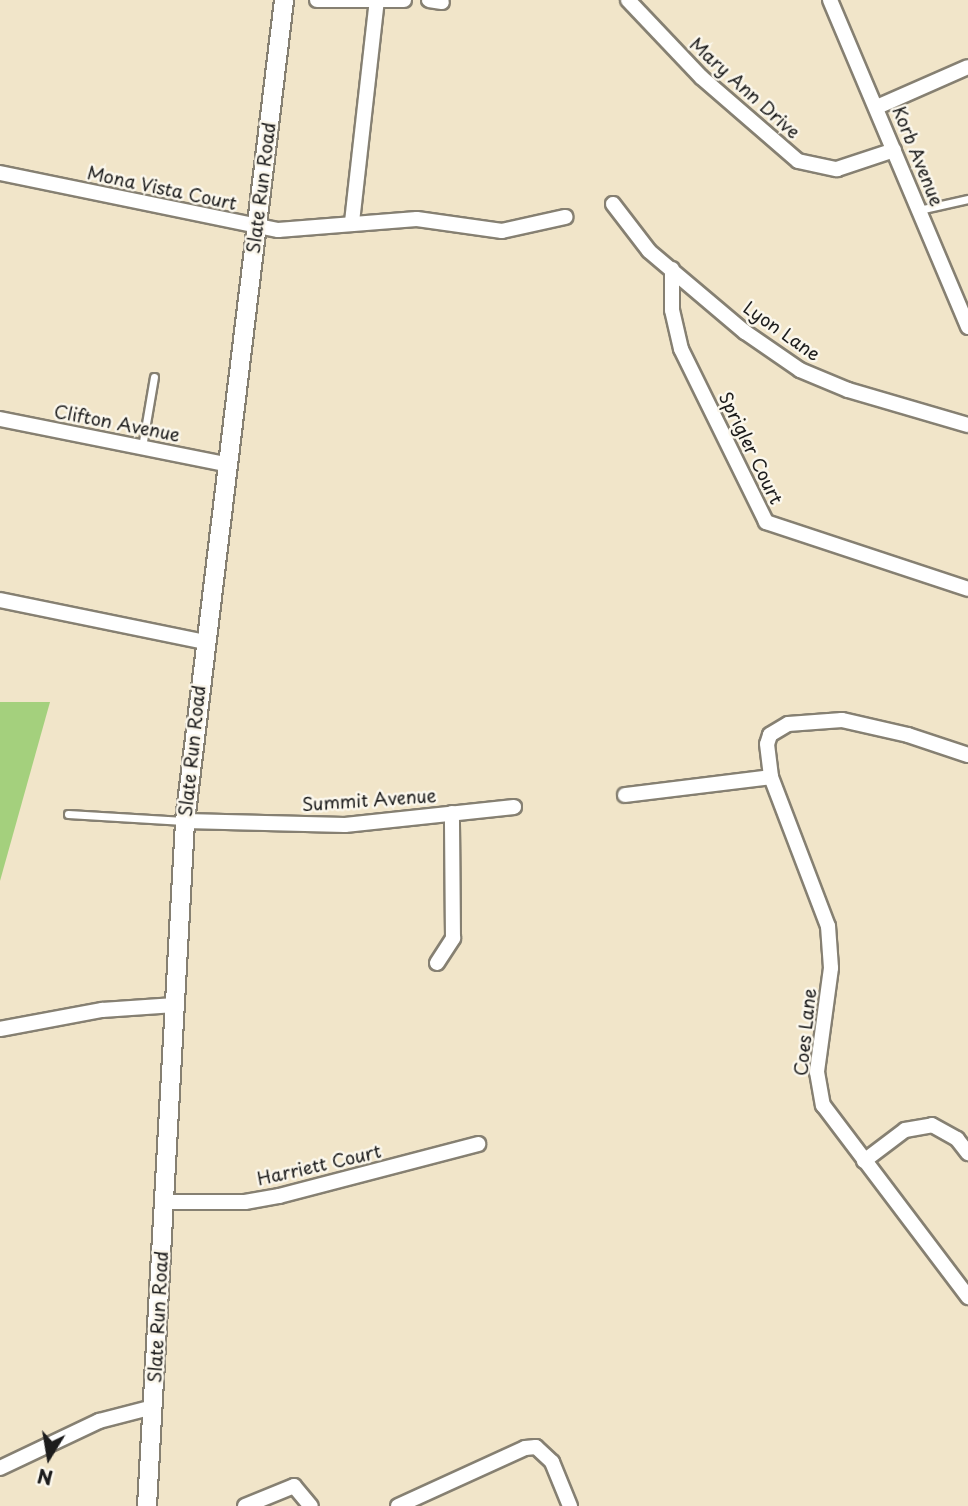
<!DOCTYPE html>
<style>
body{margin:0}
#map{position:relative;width:968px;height:1506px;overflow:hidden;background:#f1e5c9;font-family:"Playpen Sans",sans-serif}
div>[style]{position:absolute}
.green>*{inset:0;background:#a4d07d}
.roads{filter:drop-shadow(2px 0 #868072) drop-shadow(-2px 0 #868072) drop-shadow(0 2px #868072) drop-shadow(0 -2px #868072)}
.service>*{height:7px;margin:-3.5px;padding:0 3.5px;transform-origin:3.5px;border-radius:3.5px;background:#fff}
.minor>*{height:14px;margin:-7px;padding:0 7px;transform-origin:7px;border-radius:7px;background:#fff}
.tertiary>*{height:18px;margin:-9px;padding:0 9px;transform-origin:9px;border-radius:9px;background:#fff}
span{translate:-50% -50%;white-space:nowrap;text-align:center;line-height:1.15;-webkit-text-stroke:5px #fbf7ec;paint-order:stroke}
.street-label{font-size:18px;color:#1c1c1c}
.north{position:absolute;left:14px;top:1422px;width:70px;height:70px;-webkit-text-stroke:5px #fbf7ec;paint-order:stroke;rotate:191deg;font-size:19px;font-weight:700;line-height:28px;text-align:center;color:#1c1c1c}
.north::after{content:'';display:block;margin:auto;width:24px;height:32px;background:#1c1c1c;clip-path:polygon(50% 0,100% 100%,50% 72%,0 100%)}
</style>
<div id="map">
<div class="green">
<i style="clip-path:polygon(0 702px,50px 702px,0 881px)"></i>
</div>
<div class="roads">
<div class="service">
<i style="left:919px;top:210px;width:50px;rotate:-12.7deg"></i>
<i style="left:142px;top:447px;width:71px;rotate:-80.3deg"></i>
<i style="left:68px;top:814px;width:116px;rotate:3.5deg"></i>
</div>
<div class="minor">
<i style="left:317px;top:0;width:87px"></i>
<i style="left:429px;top:0;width:13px;rotate:9deg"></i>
<i style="left:628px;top:0;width:106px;rotate:46.5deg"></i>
<i style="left:701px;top:77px;width:128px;rotate:40.9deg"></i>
<i style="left:798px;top:161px;width:40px;rotate:12deg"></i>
<i style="left:837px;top:169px;width:60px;rotate:-18.4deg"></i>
<i style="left:830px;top:0;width:355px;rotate:67.1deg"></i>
<i style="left:877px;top:107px;width:99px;rotate:-23.7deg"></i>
<i style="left:0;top:173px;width:284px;rotate:11.6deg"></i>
<i style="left:278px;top:230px;width:139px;rotate:-4.5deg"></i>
<i style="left:417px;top:219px;width:86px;rotate:8deg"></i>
<i style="left:502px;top:231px;width:65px;rotate:-12.5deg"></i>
<i style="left:613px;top:204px;width:59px;rotate:52.5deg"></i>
<i style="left:649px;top:251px;width:126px;rotate:40.2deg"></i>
<i style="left:745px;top:332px;width:67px;rotate:34.6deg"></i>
<i style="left:800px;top:370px;width:52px;rotate:22.6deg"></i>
<i style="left:848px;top:390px;width:125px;rotate:16.3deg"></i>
<i style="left:352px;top:222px;width:223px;rotate:-83.6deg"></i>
<i style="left:672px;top:269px;width:41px;rotate:90deg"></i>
<i style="left:672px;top:310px;width:40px;rotate:77deg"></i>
<i style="left:681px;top:349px;width:193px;rotate:63.8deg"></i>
<i style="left:766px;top:522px;width:213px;rotate:18.3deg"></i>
<i style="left:0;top:419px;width:230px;rotate:11.3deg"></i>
<i style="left:0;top:600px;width:208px;rotate:11.6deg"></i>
<i style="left:968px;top:755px;width:63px;rotate:-161.6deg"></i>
<i style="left:908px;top:735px;width:68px;rotate:-167.2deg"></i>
<i style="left:842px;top:720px;width:54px;rotate:175.8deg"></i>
<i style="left:788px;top:724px;width:21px;rotate:149deg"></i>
<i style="left:770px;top:735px;width:9px;rotate:108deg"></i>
<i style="left:767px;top:744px;width:33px;rotate:83deg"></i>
<i style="left:771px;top:777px;width:160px;rotate:69.1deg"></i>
<i style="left:828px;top:926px;width:42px;rotate:85.9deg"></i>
<i style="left:831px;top:968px;width:105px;rotate:97.7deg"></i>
<i style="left:817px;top:1072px;width:34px;rotate:80deg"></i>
<i style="left:823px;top:1105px;width:241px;rotate:52.9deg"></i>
<i style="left:625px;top:795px;width:147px;rotate:-7deg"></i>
<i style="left:185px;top:821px;width:160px;rotate:1.4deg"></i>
<i style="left:345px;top:825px;width:170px;rotate:-6.1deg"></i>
<i style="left:437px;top:963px;width:30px;rotate:-57deg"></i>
<i style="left:453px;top:938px;width:125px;rotate:-90.5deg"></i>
<i style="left:0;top:1029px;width:104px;rotate:-10.6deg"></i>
<i style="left:102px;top:1010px;width:73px;rotate:-3.9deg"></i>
<i style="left:864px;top:1161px;width:51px;rotate:-37.1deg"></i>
<i style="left:905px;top:1130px;width:27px;rotate:-10deg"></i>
<i style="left:932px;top:1125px;width:29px;rotate:29deg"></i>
<i style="left:957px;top:1139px;width:18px;rotate:52deg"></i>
<i style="left:165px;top:1202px;width:80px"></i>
<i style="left:245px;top:1202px;width:35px;rotate:-10deg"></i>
<i style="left:279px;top:1196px;width:206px;rotate:-14.6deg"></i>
<i style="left:0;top:1468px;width:110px;rotate:-25.4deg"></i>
<i style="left:99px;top:1421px;width:56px;rotate:-14.5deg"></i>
<i style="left:245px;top:1506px;width:53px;rotate:-22.2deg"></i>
<i style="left:294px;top:1486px;width:26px;rotate:50deg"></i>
<i style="left:398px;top:1506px;width:140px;rotate:-24.5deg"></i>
<i style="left:525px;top:1448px;width:11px;rotate:-5deg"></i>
<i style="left:536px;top:1447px;width:22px;rotate:43deg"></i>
<i style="left:552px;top:1462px;width:48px;rotate:67.8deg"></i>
</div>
<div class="tertiary">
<i style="left:147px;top:1506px;width:686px;rotate:-86.82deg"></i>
<i style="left:185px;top:821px;width:827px;rotate:-83.12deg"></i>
</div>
</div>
<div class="street-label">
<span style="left:745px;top:88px;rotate:42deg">Mary Ann Drive</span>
<span style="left:918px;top:156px;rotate:68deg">Korb Avenue</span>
<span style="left:162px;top:188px;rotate:12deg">Mona Vista Court</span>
<span style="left:261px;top:188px;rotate:-83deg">Slate Run Road</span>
<span style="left:782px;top:331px;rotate:35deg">Lyon Lane</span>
<span style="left:117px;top:423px;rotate:11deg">Clifton Avenue</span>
<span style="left:751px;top:448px;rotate:64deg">Sprigler Court</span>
<span style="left:192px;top:751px;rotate:-84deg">Slate Run Road</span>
<span style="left:369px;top:800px;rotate:-4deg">Summit Avenue</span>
<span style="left:805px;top:1032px;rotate:-84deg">Coes Lane</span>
<span style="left:319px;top:1165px;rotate:-13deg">Harriett Court</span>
<span style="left:158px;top:1317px;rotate:-87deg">Slate Run Road</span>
</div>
<div class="north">N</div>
</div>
